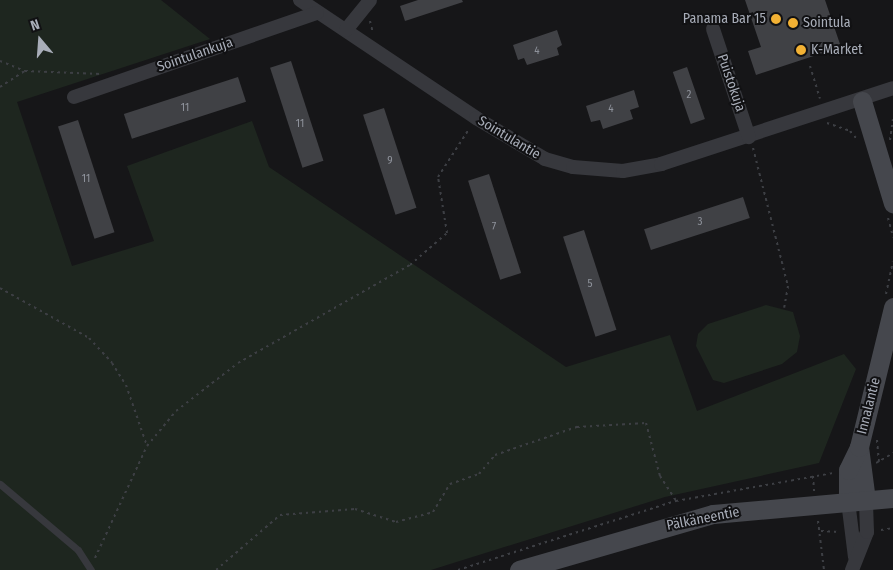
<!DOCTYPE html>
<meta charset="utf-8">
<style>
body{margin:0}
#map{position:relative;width:893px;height:570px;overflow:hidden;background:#161618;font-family:"Fira Sans Condensed",sans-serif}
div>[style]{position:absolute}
.green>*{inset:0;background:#1e261f}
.building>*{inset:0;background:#404145;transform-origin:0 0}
.path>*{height:2px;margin-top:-1px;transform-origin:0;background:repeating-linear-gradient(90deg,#3d3f44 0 2.5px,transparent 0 6.5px)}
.lane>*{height:7px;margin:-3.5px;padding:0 3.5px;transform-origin:3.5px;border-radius:3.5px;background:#37383d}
.street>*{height:14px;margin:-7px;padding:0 7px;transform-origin:7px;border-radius:7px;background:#37383d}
.secondary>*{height:19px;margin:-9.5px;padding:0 9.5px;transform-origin:9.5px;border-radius:9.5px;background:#45474d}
.dots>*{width:14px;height:14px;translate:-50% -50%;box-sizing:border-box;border:2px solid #111113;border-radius:50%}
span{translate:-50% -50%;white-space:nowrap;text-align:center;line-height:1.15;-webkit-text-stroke:4px #111113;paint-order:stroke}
.number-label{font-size:11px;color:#8e929b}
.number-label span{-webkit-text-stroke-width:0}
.poi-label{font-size:14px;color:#a8adb8}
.right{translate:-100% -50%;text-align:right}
.left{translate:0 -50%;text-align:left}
.street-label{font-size:14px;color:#a8adb8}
.north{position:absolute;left:15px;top:15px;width:50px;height:50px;-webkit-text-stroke:4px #111113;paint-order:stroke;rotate:342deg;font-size:14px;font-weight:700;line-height:20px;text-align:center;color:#a8adb8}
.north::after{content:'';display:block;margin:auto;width:18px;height:22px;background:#a8adb8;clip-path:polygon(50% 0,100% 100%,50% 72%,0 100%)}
</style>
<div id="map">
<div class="green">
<i style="clip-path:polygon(0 0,161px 0,210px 39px,17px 102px,72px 266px,154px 241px,127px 166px,252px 121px,269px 167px,566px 367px,670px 335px,697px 411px,844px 354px,856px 369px,819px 463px,665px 497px,431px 570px,0 570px)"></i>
<i style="clip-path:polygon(766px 305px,793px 312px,800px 336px,797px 352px,782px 364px,724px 383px,713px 380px,696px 346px,698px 334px,708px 324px)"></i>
</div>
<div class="building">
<i style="clip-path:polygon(418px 0,462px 0,463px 2px,405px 21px,400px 6px)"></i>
<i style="clip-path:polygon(745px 0,825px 0,841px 47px,756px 75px,748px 51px,761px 47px)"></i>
<i style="clip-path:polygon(557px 30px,562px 45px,557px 48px,559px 55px,527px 65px,524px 58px,518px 60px,513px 45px)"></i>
<i style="left:291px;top:61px;width:105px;height:22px;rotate:72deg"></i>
<i style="left:687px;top:67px;width:55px;height:15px;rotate:71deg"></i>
<i style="left:238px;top:77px;width:26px;height:120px;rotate:72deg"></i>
<i style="clip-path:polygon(634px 90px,639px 107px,630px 110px,633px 119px,603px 129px,600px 120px,591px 122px,586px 106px)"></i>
<i style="left:384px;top:108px;width:105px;height:22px;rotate:72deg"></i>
<i style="left:78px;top:120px;width:118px;height:21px;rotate:72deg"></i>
<i style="left:489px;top:174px;width:104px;height:22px;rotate:72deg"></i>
<i style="left:743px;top:197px;width:22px;height:104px;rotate:72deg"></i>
<i style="left:584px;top:230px;width:105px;height:22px;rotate:72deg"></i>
</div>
<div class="path">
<i style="left:370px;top:21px;width:12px;rotate:76deg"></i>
<i style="left:0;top:61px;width:27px;rotate:22deg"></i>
<i style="left:25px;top:71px;width:76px;rotate:2.3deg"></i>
<i style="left:810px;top:66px;width:34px;rotate:73deg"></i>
<i style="left:0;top:87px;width:30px;rotate:-33deg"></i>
<i style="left:827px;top:123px;width:24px;rotate:19deg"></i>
<i style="left:850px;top:131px;width:11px;rotate:49deg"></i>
<i style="left:890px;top:140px;width:21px;rotate:-82deg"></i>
<i style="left:753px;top:148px;width:142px;rotate:75.8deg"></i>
<i style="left:788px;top:286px;width:22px;rotate:100deg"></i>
<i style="left:888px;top:218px;width:20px;rotate:75deg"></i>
<i style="left:0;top:288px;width:102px;rotate:29.3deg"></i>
<i style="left:89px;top:338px;width:34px;rotate:47deg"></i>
<i style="left:112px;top:363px;width:26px;rotate:58deg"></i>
<i style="left:126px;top:385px;width:65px;rotate:71deg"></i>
<i style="left:886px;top:294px;width:33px;rotate:-78deg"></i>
<i style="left:877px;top:440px;width:22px;rotate:85deg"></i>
<i style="left:876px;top:463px;width:20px;rotate:-30deg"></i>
<i style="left:813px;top:476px;width:15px;rotate:86deg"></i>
<i style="left:818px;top:521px;width:49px;rotate:83deg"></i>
<i style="left:881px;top:530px;width:12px;rotate:-9deg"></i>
<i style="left:821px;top:531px;width:18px;rotate:3deg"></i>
<i style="left:95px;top:558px;width:123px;rotate:-65.1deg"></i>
<i style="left:147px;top:446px;width:45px;rotate:-50.4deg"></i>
<i style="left:176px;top:411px;width:78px;rotate:-37.7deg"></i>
<i style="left:238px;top:363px;width:198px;rotate:-29.7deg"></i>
<i style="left:410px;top:265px;width:49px;rotate:-40.9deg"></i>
<i style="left:447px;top:233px;width:57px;rotate:-99.1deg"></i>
<i style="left:438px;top:177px;width:57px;rotate:-57.1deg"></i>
<i style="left:216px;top:570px;width:84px;rotate:-40.7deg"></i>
<i style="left:280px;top:515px;width:75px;rotate:-4.6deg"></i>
<i style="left:355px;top:509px;width:43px;rotate:17.6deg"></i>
<i style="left:396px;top:522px;width:38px;rotate:-15deg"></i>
<i style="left:433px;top:512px;width:33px;rotate:-59deg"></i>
<i style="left:450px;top:484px;width:31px;rotate:-19deg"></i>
<i style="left:479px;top:474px;width:25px;rotate:-50deg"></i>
<i style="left:495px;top:455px;width:87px;rotate:-18.9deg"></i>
<i style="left:577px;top:427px;width:69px;rotate:-3.3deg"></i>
<i style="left:646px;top:423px;width:55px;rotate:75.2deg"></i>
<i style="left:660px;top:476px;width:30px;rotate:57deg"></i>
<i style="left:458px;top:570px;width:229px;rotate:-17.6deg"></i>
<i style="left:676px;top:501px;width:159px;rotate:-10.1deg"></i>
</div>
<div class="lane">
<i style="left:0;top:484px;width:102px;rotate:40.2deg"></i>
<i style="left:78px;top:550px;width:24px;rotate:57deg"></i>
</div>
<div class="street">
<i style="left:300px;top:0;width:212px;rotate:33.8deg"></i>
<i style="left:476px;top:118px;width:80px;rotate:30.7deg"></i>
<i style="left:545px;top:159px;width:29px;rotate:16deg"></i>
<i style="left:573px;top:167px;width:50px;rotate:4.6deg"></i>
<i style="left:623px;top:171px;width:39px;rotate:-10deg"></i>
<i style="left:661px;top:164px;width:244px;rotate:-18.1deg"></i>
<i style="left:713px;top:29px;width:114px;rotate:71.6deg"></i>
<i style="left:346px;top:30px;width:38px;rotate:-51deg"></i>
<i style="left:74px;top:97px;width:257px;rotate:-19.1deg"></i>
<i style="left:848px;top:501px;width:56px;rotate:82.9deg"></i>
<i style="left:852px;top:570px;width:41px;rotate:-68.5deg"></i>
<i style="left:867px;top:532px;width:32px;rotate:-92deg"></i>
</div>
<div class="secondary">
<i style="left:862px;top:101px;width:107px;rotate:73.1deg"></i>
<i style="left:859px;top:447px;width:53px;rotate:82.5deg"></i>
<i style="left:848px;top:501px;width:31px;rotate:-90deg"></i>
<i style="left:848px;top:470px;width:25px;rotate:-64deg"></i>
<i style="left:859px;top:447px;width:144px;rotate:-76.3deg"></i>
<i style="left:519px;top:570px;width:202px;rotate:-16.1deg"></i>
<i style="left:713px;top:514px;width:181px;rotate:-5.1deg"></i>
</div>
<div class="dots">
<i style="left:776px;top:19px;background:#f2b134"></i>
<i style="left:793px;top:23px;background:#f2b134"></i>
<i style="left:801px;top:50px;background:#f2b134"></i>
</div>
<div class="number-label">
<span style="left:537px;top:51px">4</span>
<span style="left:689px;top:95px">2</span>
<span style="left:185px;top:108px">11</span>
<span style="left:611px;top:109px">4</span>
<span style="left:300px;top:124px">11</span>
<span style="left:390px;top:161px">9</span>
<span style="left:86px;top:179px">11</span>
<span style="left:700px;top:222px">3</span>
<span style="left:494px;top:227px">7</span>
<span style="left:590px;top:284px">5</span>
</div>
<div class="poi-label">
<span class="right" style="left:766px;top:19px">Panama Bar 15</span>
<span class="left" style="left:803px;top:23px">Sointula</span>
<span class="left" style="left:811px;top:50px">K-Market</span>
</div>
<div class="street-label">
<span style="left:195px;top:55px;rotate:-19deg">Sointulankuja</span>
<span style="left:731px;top:83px;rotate:71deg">Puistokuja</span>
<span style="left:509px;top:138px;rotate:31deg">Sointulantie</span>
<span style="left:869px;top:406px;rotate:-76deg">Innalantie</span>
<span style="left:703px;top:519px;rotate:-11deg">Pälkäneentie</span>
</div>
<div class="north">N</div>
</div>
